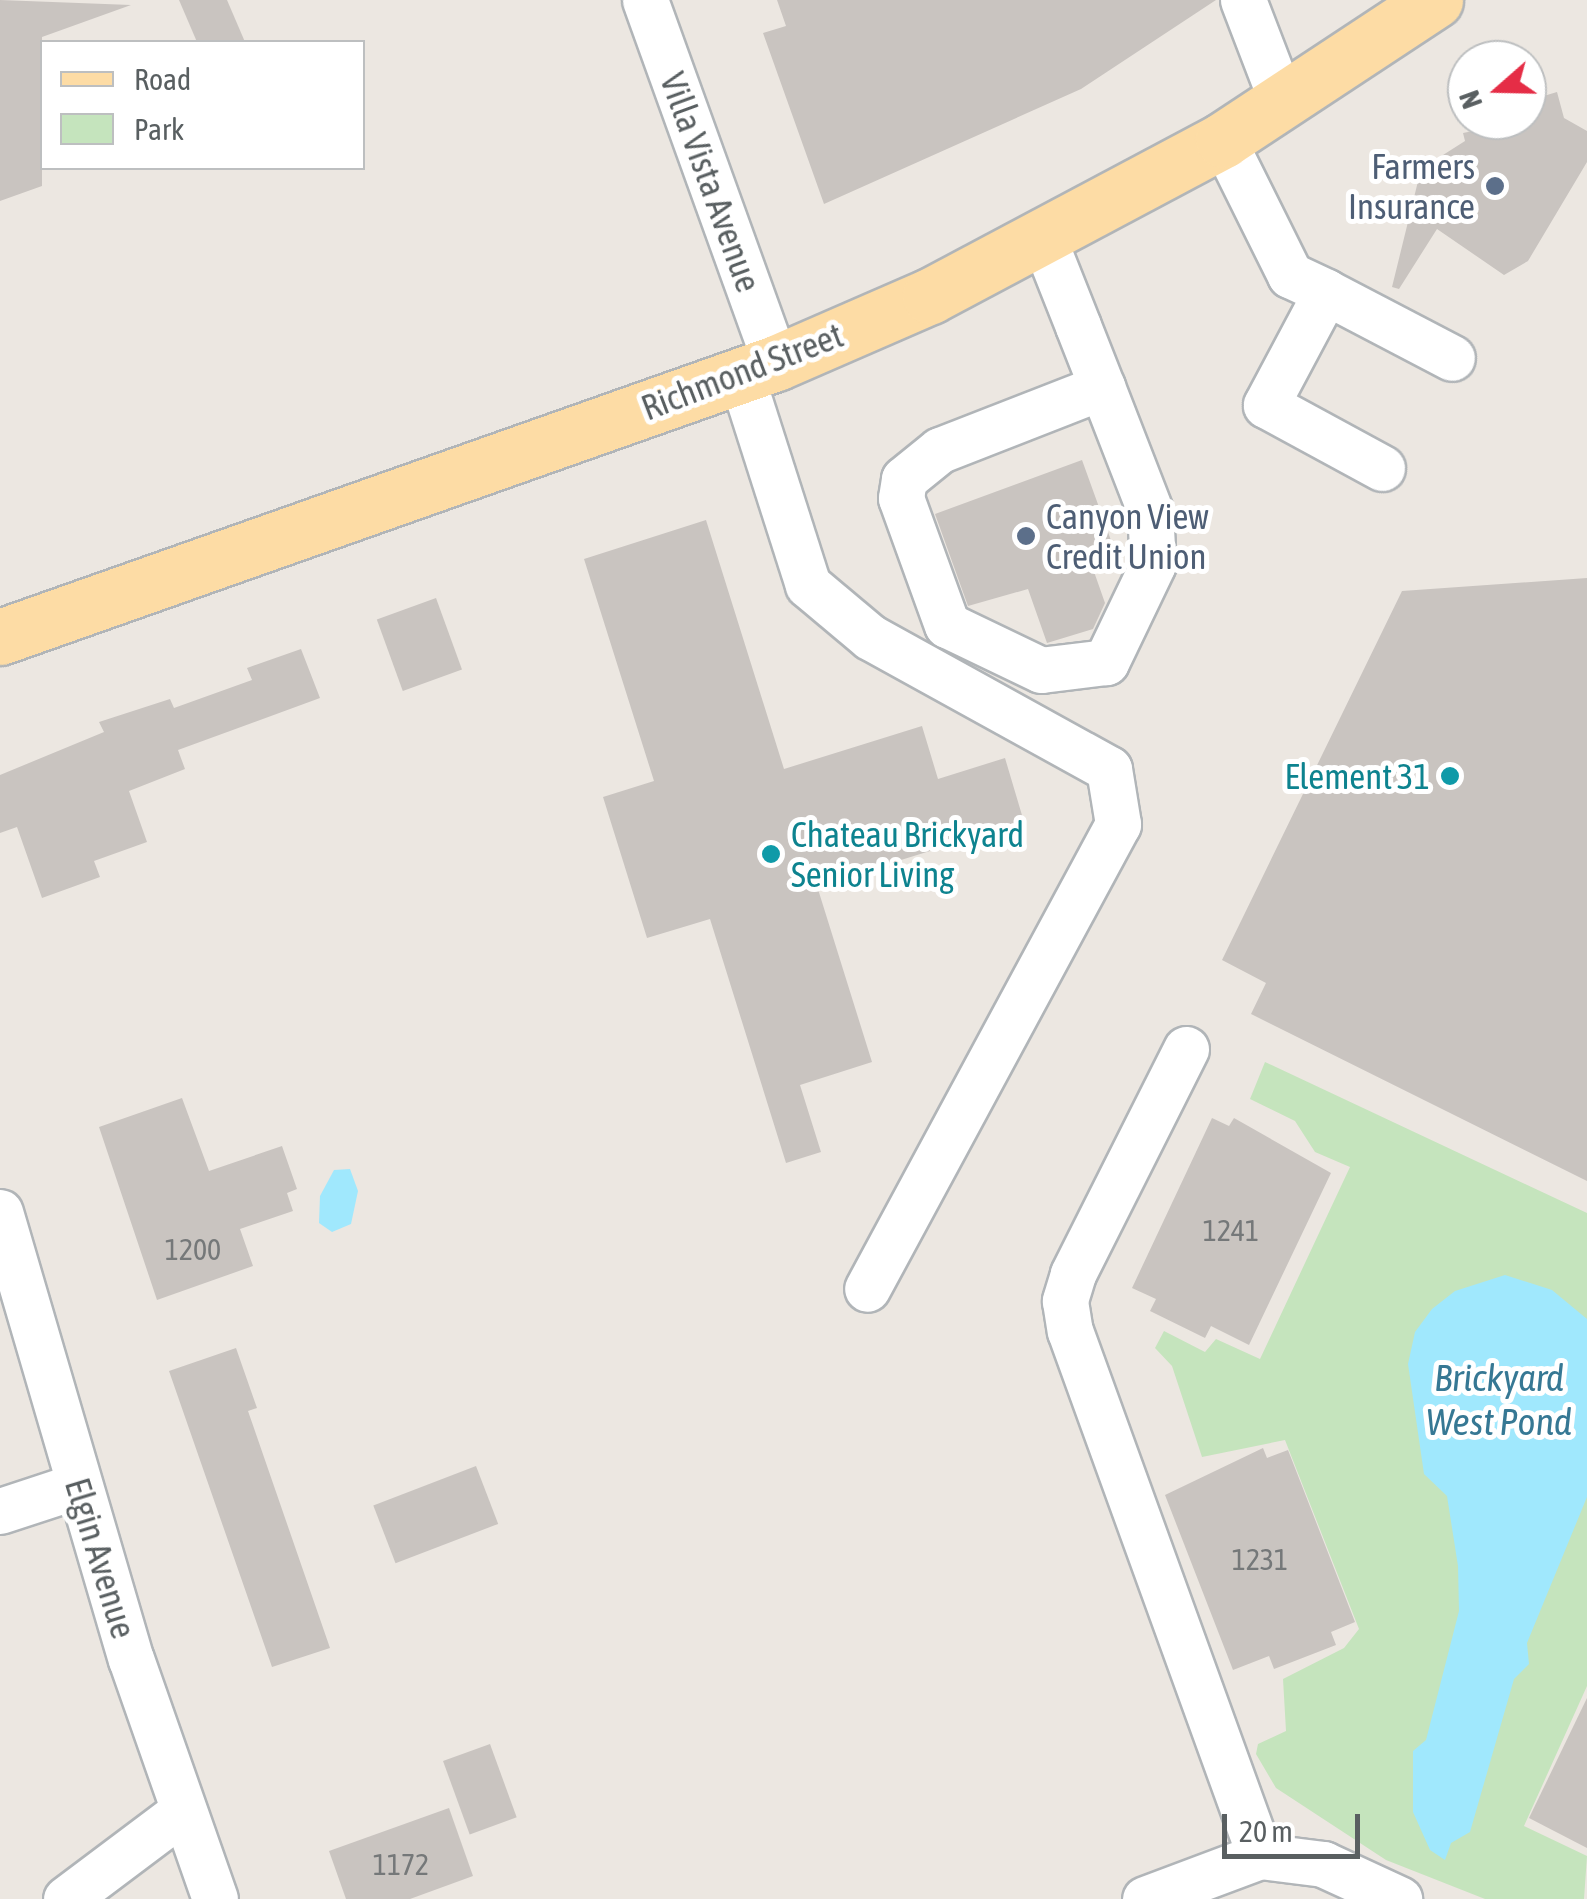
<!DOCTYPE html>
<style>
body{margin:0}
#map{position:relative;width:1587px;height:1899px;overflow:hidden;background:#ece7e1;font-family:"Asap Condensed",sans-serif}
div>[style]{position:absolute}
.green>*{inset:0;background:#c5e4bd}
.water>*{inset:0;background:#a0e8fd}
.building>*{inset:0;background:#c9c4c0;transform-origin:0 0}
.roads{filter:drop-shadow(2px 0 #b1b5b8) drop-shadow(-2px 0 #b1b5b8) drop-shadow(0 2px #b1b5b8) drop-shadow(0 -2px #b1b5b8)}
.minor>*{height:45px;margin:-22.5px;padding:0 22.5px;transform-origin:22.5px;border-radius:22.5px;background:#fff}
.major>*{height:55px;margin:-27.5px;padding:0 27.5px;transform-origin:27.5px;border-radius:27.5px;background:#fddca5}
.dots>*{width:28px;height:28px;translate:-50% -50%;box-sizing:border-box;border:5px solid #fff;border-radius:50%}
span{translate:-50% -50%;white-space:nowrap;text-align:center;line-height:1.15;-webkit-text-stroke:10px #fff;paint-order:stroke}
.number-label{font-size:30px;color:#757879}
.number-label span{-webkit-text-stroke-width:0}
.service-label{font-size:35px;color:#4e5e75}
.right{translate:-100% -50%;text-align:right}
.left{translate:0 -50%;text-align:left}
.street-label{font-size:35px;color:#595f61}
.culture-label{font-size:35px;color:#0d838f}
.water-label{font-size:38px;color:#367894;font-style:italic}
.legend{position:absolute;left:40px;top:40px;width:325px;height:130px;box-sizing:border-box;background:#fff;border:2px solid #bdbfc0;margin:0;padding:12px 18px;list-style:none;font-size:30px;color:#595f61}
.legend li{display:flex;align-items:center;gap:20px;height:50px}
.legend b{width:50px;border:2px solid #bdbfc0}
.north{position:absolute;left:1447px;top:40px;width:100px;height:100px;box-sizing:border-box;background:#fff;border:2px solid #bdbfc0;border-radius:50%;rotate:250deg;font-size:28px;font-weight:700;line-height:40px;text-align:center;color:#595f61}
.north::after{content:'';display:block;margin:auto;width:35px;height:45px;background:#e52d46;clip-path:polygon(50% 0,100% 100%,50% 72%,0 100%)}
.scale{position:absolute;left:1222px;top:1814px;width:138px;height:45px;box-sizing:border-box;border:5px solid #595f61;border-top:0;padding-left:12px;font-size:30px;line-height:35px;white-space:nowrap;color:#595f61;-webkit-text-stroke:8px #fff;paint-order:stroke}
</style>
<div id="map">
<div class="green">
<i style="clip-path:polygon(1265px 1062px,1587px 1213px,1587px 1686px,1524px 1826px,1587px 1856px,1584px 1899px,1485px 1899px,1386px 1860px,1276px 1788px,1256px 1754px,1258px 1744px,1286px 1731px,1283px 1679px,1344px 1648px,1359px 1629px,1285px 1440px,1202px 1457px,1172px 1366px,1155px 1348px,1164px 1331px,1205px 1352px,1216px 1339px,1260px 1359px,1350px 1167px,1315px 1152px,1295px 1121px,1250px 1099px)"></i>
</div>
<div class="water">
<i style="clip-path:polygon(350px 1169px,358px 1191px,351px 1224px,332px 1232px,319px 1223px,320px 1196px,334px 1170px)"></i>
<i style="clip-path:polygon(1505px 1275px,1552px 1290px,1587px 1319px,1587px 1497px,1527px 1643px,1529px 1664px,1514px 1679px,1470px 1832px,1451px 1843px,1445px 1860px,1430px 1850px,1413px 1812px,1413px 1751px,1426px 1740px,1459px 1611px,1458px 1566px,1447px 1496px,1424px 1474px,1408px 1364px,1415px 1332px,1432px 1309px,1455px 1291px)"></i>
</div>
<div class="building">
<i style="clip-path:polygon(0 0,131px 5px,42px 37px,42px 186px,0 201px)"></i>
<i style="clip-path:polygon(179px 0,227px 0,245px 42px,197px 42px)"></i>
<i style="clip-path:polygon(777px 0,1216px 0,1081px 89px,824px 204px,763px 33px,786px 26px)"></i>
<i style="clip-path:polygon(1557px 92px,1564px 118px,1587px 131px,1587px 162px,1528px 261px,1504px 275px,1437px 229px,1399px 289px,1392px 287px,1421px 169px,1465px 141px,1463px 133px,1527px 120px,1527px 101px)"></i>
<i style="clip-path:polygon(1082px 460px,1117px 557px,1092px 566px,1105px 603px,1093px 629px,1047px 643px,1028px 589px,968px 606px,935px 514px)"></i>
<i style="clip-path:polygon(706px 520px,784px 769px,922px 726px,938px 779px,1005px 758px,1024px 822px,817px 886px,872px 1062px,800px 1085px,821px 1152px,786px 1163px,710px 919px,647px 938px,603px 797px,654px 781px,584px 559px)"></i>
<i style="clip-path:polygon(1587px 578px,1587px 1181px,1251px 1014px,1266px 983px,1222px 960px,1402px 591px)"></i>
<i style="left:436px;top:598px;width:76px;height:63px;rotate:70deg"></i>
<i style="clip-path:polygon(301px 649px,320px 698px,178px 750px,185px 769px,129px 791px,147px 842px,94px 861px,100px 877px,42px 898px,17px 827px,0 833px,0 775px,104px 732px,99px 722px,170px 699px,174px 708px,252px 680px,247px 668px)"></i>
<i style="clip-path:polygon(182px 1098px,209px 1171px,282px 1146px,297px 1189px,287px 1193px,293px 1211px,240px 1229px,253px 1266px,157px 1300px,99px 1127px)"></i>
<i style="clip-path:polygon(1212px 1118px,1229px 1126px,1234px 1118px,1331px 1173px,1249px 1345px,1211px 1326px,1205px 1338px,1150px 1311px,1156px 1299px,1132px 1288px)"></i>
<i style="clip-path:polygon(236px 1348px,257px 1408px,248px 1411px,330px 1648px,272px 1667px,169px 1371px)"></i>
<i style="clip-path:polygon(1263px 1448px,1267px 1458px,1288px 1450px,1355px 1622px,1331px 1632px,1336px 1645px,1274px 1669px,1269px 1656px,1233px 1670px,1165px 1495px)"></i>
<i style="left:476px;top:1466px;width:62px;height:110px;rotate:69deg"></i>
<i style="clip-path:polygon(1587px 1698px,1587px 1848px,1529px 1818px)"></i>
<i style="left:490px;top:1744px;width:78px;height:50px;rotate:70deg"></i>
<i style="clip-path:polygon(449px 1808px,473px 1876px,410px 1899px,346px 1899px,329px 1851px)"></i>
</div>
<div class="roads">
<div class="minor">
<i style="left:645px;top:0;width:386px;rotate:70.2deg"></i>
<i style="left:1243px;top:0;width:111px;rotate:69deg"></i>
<i style="left:1223px;top:140px;width:151px;rotate:63.6deg"></i>
<i style="left:1290px;top:275px;width:40px;rotate:25deg"></i>
<i style="left:1326px;top:292px;width:128px;rotate:118deg"></i>
<i style="left:1266px;top:405px;width:132px;rotate:28.5deg"></i>
<i style="left:1044px;top:240px;width:92px;rotate:68.4deg"></i>
<i style="left:1078px;top:326px;width:66px;rotate:68.5deg"></i>
<i style="left:1102px;top:387px;width:133px;rotate:68.8deg"></i>
<i style="left:1150px;top:511px;width:53px;rotate:86.8deg"></i>
<i style="left:1153px;top:564px;width:109px;rotate:115.6deg"></i>
<i style="left:1106px;top:662px;width:65px;rotate:173deg"></i>
<i style="left:1041px;top:670px;width:104px;rotate:-154.4deg"></i>
<i style="left:947px;top:625px;width:135px;rotate:-109.9deg"></i>
<i style="left:901px;top:498px;width:19px;rotate:-81deg"></i>
<i style="left:904px;top:479px;width:46px;rotate:-38.9deg"></i>
<i style="left:940px;top:450px;width:174px;rotate:-21.3deg"></i>
<i style="left:1326px;top:292px;width:142px;rotate:27.6deg"></i>
<i style="left:741px;top:375px;width:220px;rotate:72.3deg"></i>
<i style="left:808px;top:585px;width:81px;rotate:40deg"></i>
<i style="left:870px;top:637px;width:273px;rotate:28.9deg"></i>
<i style="left:1109px;top:769px;width:56px;rotate:80.7deg"></i>
<i style="left:1118px;top:824px;width:528px;rotate:118.36deg"></i>
<i style="left:1186px;top:1049px;width:252px;rotate:116.7deg"></i>
<i style="left:1073px;top:1274px;width:28px;rotate:107deg"></i>
<i style="left:1065px;top:1301px;width:30px;rotate:81deg"></i>
<i style="left:1070px;top:1331px;width:558px;rotate:70.1deg"></i>
<i style="left:0;top:1212px;width:466px;rotate:73.7deg"></i>
<i style="left:131px;top:1659px;width:254px;rotate:70.7deg"></i>
<i style="left:0;top:1511px;width:83px;rotate:-18.2deg"></i>
<i style="left:66px;top:1899px;width:146px;rotate:-36.9deg"></i>
<i style="left:1145px;top:1899px;width:123px;rotate:-20.5deg"></i>
<i style="left:1260px;top:1856px;width:64px;rotate:7.2deg"></i>
<i style="left:1323px;top:1864px;width:84px;rotate:24.7deg"></i>
</div>
<div class="major">
<i style="left:0;top:637px;width:823px;rotate:-19.45deg"></i>
<i style="left:776px;top:363px;width:168px;rotate:-23.5deg"></i>
<i style="left:930px;top:296px;width:332px;rotate:-28deg"></i>
<i style="left:1223px;top:140px;width:254px;rotate:-33.4deg"></i>
</div>
</div>
<div class="dots">
<i style="left:1495px;top:186px;background:#5c6f8a"></i>
<i style="left:1026px;top:536px;background:#5c6f8a"></i>
<i style="left:1450px;top:776px;background:#0f9aa8"></i>
<i style="left:771px;top:854px;background:#0f9aa8"></i>
</div>
<div class="number-label">
<span style="left:1231px;top:1230px">1241</span>
<span style="left:193px;top:1249px">1200</span>
<span style="left:1260px;top:1559px">1231</span>
<span style="left:401px;top:1864px">1172</span>
</div>
<div class="service-label">
<span class="right" style="left:1475px;top:186px">Farmers<br>Insurance</span>
<span class="left" style="left:1046px;top:536px">Canyon View<br>Credit Union</span>
</div>
<div class="street-label">
<span style="left:711px;top:182px;rotate:70deg">Villa Vista Avenue</span>
<span style="left:742px;top:371px;rotate:-21deg">Richmond Street</span>
<span style="left:101px;top:1558px;rotate:73deg">Elgin Avenue</span>
</div>
<div class="culture-label">
<span class="right" style="left:1430px;top:776px">Element 31</span>
<span class="left" style="left:791px;top:854px">Chateau Brickyard<br>Senior Living</span>
</div>
<div class="water-label">
<span style="left:1499px;top:1400px">Brickyard<br>West Pond</span>
</div>
<ul class="legend">
<li><b style="height:12px;background:#fddca5"></b>Road</li>
<li><b style="height:28px;background:#c5e4bd"></b>Park</li>
</ul>
<div class="north">N</div>
<div class="scale">20 m</div>
</div>
